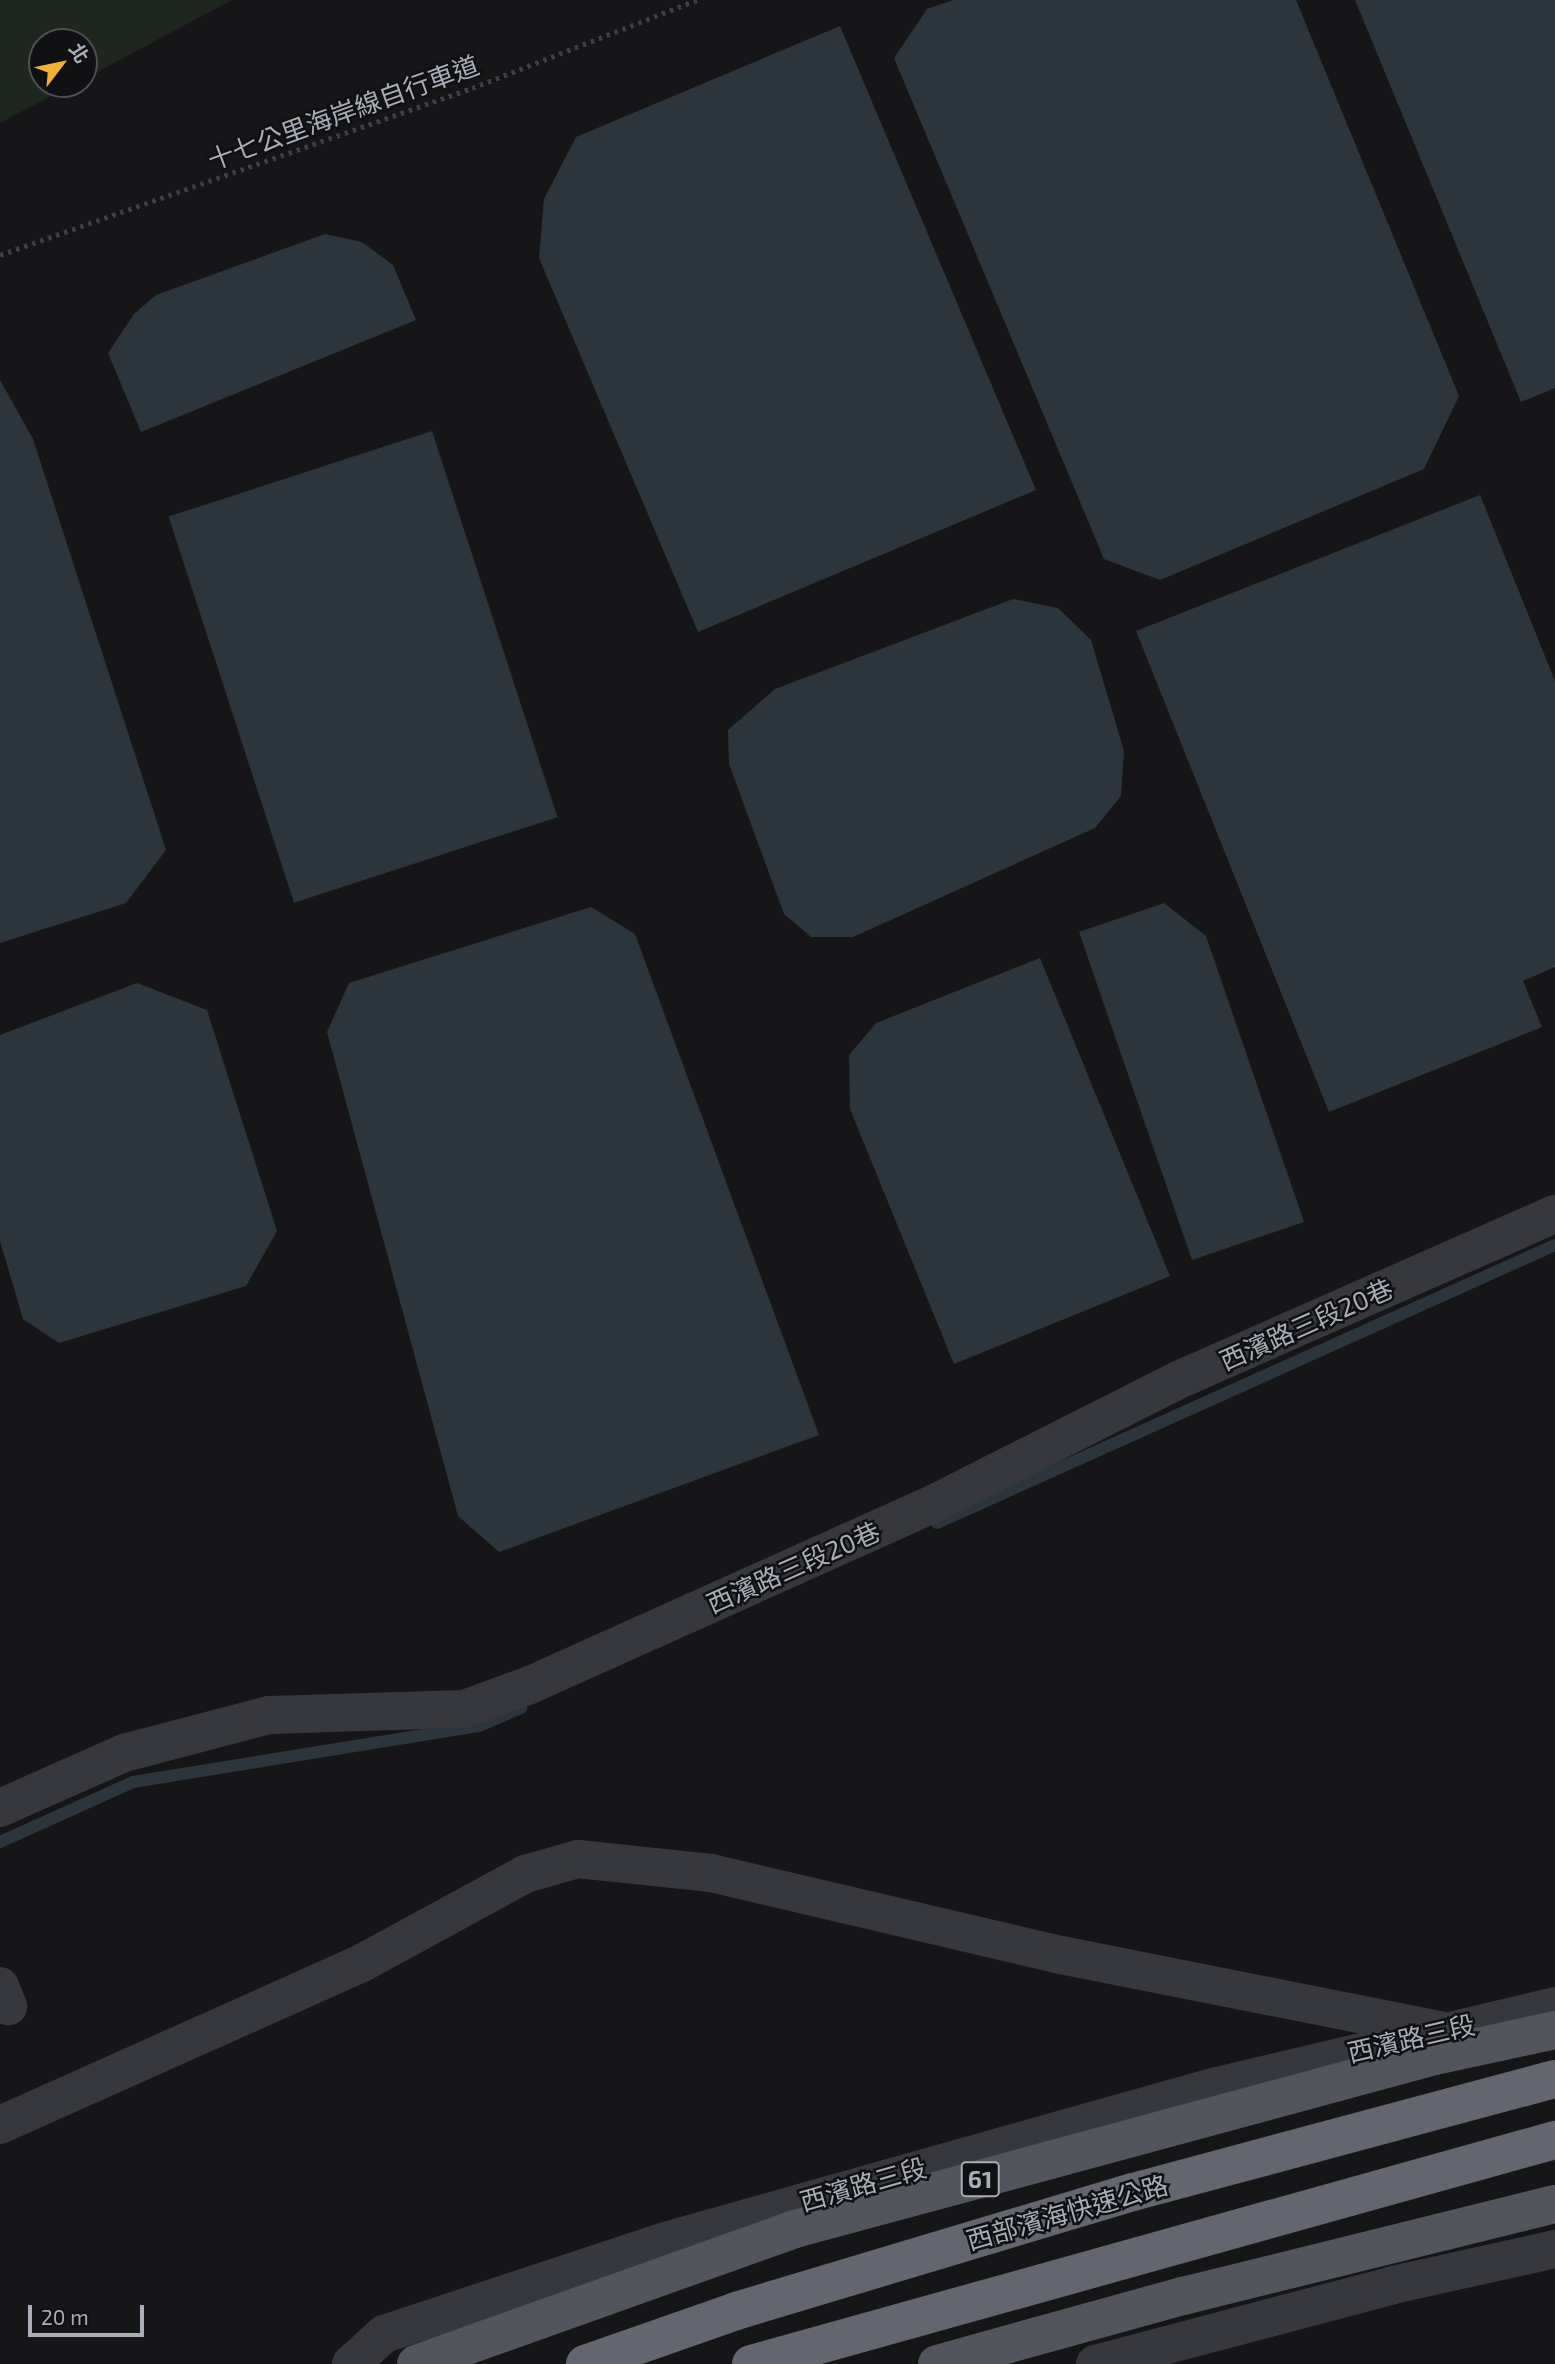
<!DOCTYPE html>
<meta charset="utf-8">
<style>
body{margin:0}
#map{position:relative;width:1555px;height:2364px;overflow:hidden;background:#161618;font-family:"Exo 2","Noto Sans TC",sans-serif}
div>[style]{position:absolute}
.green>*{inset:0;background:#1e261f}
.water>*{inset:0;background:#2c353c;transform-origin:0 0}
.stream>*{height:12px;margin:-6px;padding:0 6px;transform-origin:6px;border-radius:6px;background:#2c353c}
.path>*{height:4.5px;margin-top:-2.25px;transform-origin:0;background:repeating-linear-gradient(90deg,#3d3f44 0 3.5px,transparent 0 8.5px)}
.minor>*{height:38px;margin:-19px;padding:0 19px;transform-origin:19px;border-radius:19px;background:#37383d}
.major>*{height:38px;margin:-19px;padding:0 19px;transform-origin:19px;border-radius:19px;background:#53555c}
.highway>*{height:38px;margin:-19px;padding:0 19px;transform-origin:19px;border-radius:19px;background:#63666e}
span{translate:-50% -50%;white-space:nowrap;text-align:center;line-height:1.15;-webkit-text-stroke:5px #111113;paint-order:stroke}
.shield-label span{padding:2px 5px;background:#111113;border:2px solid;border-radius:5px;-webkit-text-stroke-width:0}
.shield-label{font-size:24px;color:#a8adb8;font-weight:700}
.street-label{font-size:26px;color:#a8adb8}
.north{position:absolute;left:28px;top:28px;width:70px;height:70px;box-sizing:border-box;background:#111113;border:2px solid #4d4f55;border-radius:50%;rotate:58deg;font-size:19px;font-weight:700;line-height:28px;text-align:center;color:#a8adb8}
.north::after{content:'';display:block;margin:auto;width:24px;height:32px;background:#f2b134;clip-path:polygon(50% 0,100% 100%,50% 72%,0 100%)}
.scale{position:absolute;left:28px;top:2305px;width:116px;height:32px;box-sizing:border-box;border:4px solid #a8adb8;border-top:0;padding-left:9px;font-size:21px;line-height:24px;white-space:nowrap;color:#a8adb8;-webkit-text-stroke:5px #111113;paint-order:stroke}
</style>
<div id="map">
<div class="green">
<i style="clip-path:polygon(0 0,232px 0,84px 79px,84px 42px,42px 42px,42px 84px,74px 84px,0 123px)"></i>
</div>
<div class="water">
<i style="clip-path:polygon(953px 0,1296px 0,1459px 396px,1424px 469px,1160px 580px,1104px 559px,894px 58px,927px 9px)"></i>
<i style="clip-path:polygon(1355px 0,1555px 0,1555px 388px,1521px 402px)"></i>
<i style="clip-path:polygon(840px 26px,1036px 490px,698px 632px,539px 258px,544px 199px,576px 137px)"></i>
<i style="clip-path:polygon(325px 234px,362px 242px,393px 265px,416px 320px,141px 432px,108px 353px,134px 314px,156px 295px)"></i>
<i style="clip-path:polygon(0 380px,33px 439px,166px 850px,126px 903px,0 943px)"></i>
<i style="left:432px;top:431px;width:406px;height:277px;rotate:72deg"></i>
<i style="clip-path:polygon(1480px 495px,1555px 681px,1555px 967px,1523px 981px,1542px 1027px,1329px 1112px,1136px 631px)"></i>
<i style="clip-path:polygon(1013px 599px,1058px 608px,1091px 640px,1124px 751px,1121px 796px,1095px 828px,853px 937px,811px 937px,784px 914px,729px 764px,728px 730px,775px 689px)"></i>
<i style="clip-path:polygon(1164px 903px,1206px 936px,1304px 1222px,1192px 1260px,1079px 932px)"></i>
<i style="clip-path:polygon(591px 907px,635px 934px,819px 1435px,499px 1552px,458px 1516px,327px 1032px,349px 983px)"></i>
<i style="clip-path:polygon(1040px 958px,1170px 1276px,954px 1364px,850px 1109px,849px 1055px,876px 1023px)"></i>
<i style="clip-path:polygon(137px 983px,207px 1010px,277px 1231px,246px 1286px,59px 1343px,23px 1319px,0 1241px,0 1035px)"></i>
</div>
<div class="stream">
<i style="left:937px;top:1523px;width:678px;rotate:-24.22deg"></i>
<i style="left:0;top:1842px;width:146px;rotate:-24.3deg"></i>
<i style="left:133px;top:1782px;width:351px;rotate:-9.2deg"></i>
<i style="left:479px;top:1726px;width:46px;rotate:-23.2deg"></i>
</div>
<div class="path">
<i style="left:0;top:255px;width:501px;rotate:-19.48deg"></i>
<i style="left:472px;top:88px;width:242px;rotate:-21.4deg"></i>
</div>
<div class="minor">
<i style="left:0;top:1808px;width:136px;rotate:-23.9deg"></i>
<i style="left:124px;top:1753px;width:150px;rotate:-14.7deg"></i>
<i style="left:269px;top:1715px;width:195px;rotate:-1.8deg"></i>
<i style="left:464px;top:1709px;width:70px;rotate:-20deg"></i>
<i style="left:530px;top:1685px;width:444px;rotate:-24.2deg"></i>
<i style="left:935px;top:1503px;width:270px;rotate:-26.8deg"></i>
<i style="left:1176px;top:1381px;width:414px;rotate:-23.8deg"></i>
<i style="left:0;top:1986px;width:22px;rotate:68deg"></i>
<i style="left:0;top:2125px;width:397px;rotate:-24.1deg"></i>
<i style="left:362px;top:1963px;width:186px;rotate:-28.6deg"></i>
<i style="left:525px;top:1874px;width:55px;rotate:-15.8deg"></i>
<i style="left:578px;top:1859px;width:134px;rotate:6deg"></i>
<i style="left:711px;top:1873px;width:359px;rotate:13.2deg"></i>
<i style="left:1061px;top:1955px;width:448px;rotate:11.2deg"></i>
<i style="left:351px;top:2364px;width:45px;rotate:-42.3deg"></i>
<i style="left:384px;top:2334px;width:296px;rotate:-18.3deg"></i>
<i style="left:665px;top:2241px;width:569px;rotate:-15.7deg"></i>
<i style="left:1213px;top:2087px;width:351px;rotate:-13.3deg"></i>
<i style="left:1095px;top:2364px;width:308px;rotate:-14.8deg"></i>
<i style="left:1393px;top:2285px;width:166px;rotate:-12.5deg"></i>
</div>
<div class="major">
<i style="left:416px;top:2364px;width:402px;rotate:-19.6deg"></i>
<i style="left:795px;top:2229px;width:663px;rotate:-15.13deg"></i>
<i style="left:1435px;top:2056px;width:123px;rotate:-12.2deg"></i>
<i style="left:937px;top:2364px;width:255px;rotate:-15.5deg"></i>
<i style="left:1183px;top:2296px;width:383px;rotate:-13.9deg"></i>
</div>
<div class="highway">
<i style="left:585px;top:2364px;width:160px;rotate:-19.3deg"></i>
<i style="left:736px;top:2311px;width:414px;rotate:-16.7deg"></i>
<i style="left:1133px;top:2192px;width:437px;rotate:-15deg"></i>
<i style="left:751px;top:2364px;width:835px;rotate:-15.57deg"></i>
</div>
<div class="shield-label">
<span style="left:980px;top:2179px">61</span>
</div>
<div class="street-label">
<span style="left:343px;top:112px;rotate:-20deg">十七公里海岸線自行車道</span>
<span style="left:1306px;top:1324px;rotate:-24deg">西濱路三段20巷</span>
<span style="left:793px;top:1567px;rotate:-24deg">西濱路三段20巷</span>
<span style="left:1411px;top:2038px;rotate:-13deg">西濱路三段</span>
<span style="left:863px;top:2184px;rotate:-16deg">西濱路三段</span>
<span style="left:1067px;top:2212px;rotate:-16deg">西部濱海快速公路</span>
</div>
<div class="north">北</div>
<div class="scale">20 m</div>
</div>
